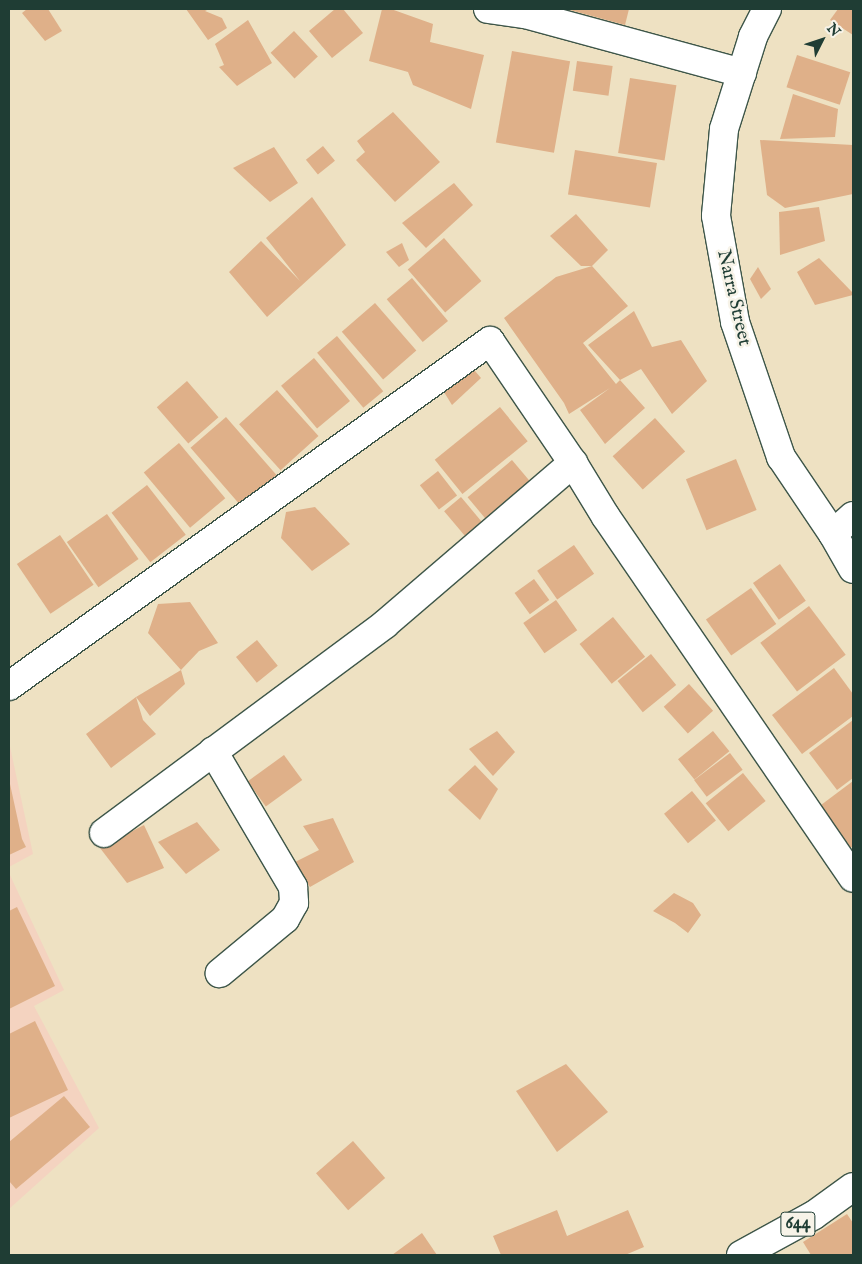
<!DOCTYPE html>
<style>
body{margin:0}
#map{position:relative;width:862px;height:1264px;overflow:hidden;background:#eee1c2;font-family:"IM FELL English",serif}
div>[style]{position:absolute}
.built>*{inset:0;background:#f4d3c0}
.building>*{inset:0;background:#dfb089;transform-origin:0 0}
.roads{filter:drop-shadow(1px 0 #3e5649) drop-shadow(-1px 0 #3e5649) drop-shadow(0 1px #3e5649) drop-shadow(0 -1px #3e5649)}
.street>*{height:28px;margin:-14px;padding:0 14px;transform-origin:14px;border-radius:14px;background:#fff}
.primary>*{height:28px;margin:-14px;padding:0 14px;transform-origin:14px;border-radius:14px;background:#fff}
span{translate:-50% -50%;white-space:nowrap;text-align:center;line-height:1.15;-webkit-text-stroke:5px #f7f3e8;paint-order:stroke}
.shield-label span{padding:1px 4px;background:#f7f3e8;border:1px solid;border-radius:4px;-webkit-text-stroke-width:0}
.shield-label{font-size:18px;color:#1f3d34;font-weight:700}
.street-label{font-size:19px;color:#1f3d34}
.frame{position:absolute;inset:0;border:10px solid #1f3d34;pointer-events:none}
.north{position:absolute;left:797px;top:15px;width:50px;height:50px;-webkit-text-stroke:4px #f7f3e8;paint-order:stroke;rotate:49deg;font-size:14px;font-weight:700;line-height:20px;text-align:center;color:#1f3d34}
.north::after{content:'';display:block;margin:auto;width:18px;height:22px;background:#1f3d34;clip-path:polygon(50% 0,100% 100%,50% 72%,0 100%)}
</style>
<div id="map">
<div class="built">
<i style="clip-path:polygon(9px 742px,33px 854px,9px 867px)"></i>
<i style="clip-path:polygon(9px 873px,64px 990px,34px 1006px,99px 1128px,9px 1209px)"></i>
</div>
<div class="building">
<i style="clip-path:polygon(27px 9px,48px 9px,62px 31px,45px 41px,22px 13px)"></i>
<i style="clip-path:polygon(186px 9px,209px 9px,205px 11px,222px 18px,227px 28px,208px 40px)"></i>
<i style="clip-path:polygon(335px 9px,343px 9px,363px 33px,332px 58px,309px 31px)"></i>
<i style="clip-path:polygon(382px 9px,391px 9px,433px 24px,430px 42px,484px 55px,471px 109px,413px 85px,408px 72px,369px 61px)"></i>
<i style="clip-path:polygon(566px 9px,629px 9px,625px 25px)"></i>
<i style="clip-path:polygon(838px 9px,853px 9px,853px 35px,830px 20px)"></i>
<i style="clip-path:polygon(248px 20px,272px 63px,237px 86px,219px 67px,224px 65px,215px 44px)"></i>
<i style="left:294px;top:31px;width:35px;height:32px;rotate:47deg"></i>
<i style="left:512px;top:51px;width:59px;height:93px;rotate:10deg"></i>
<i style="left:797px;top:55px;width:56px;height:34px;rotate:18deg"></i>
<i style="left:577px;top:61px;width:36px;height:30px;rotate:8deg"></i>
<i style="left:630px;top:78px;width:47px;height:76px;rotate:9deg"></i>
<i style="clip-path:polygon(793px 94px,838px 109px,835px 137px,780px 139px)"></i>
<i style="clip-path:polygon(393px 112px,440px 162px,395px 202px,356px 160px,365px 152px,357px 141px)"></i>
<i style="clip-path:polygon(760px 140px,853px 145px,853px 194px,785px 208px,767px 195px)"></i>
<i style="left:323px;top:146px;width:19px;height:22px;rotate:51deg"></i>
<i style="clip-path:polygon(274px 147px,298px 183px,270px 202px,233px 168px)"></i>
<i style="left:575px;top:150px;width:83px;height:45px;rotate:9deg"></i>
<i style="clip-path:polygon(454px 183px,473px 205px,426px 248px,402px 223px)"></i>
<i style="clip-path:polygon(312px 197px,346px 245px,267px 317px,229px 272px,261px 241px,300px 281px,266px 238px)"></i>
<i style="clip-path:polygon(819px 207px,825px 241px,780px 255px,779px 212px)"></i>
<i style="clip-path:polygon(576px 214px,608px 250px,592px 266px,581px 266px,550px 236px)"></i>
<i style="left:444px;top:238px;width:57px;height:48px;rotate:49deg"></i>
<i style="clip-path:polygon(402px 243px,409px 260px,399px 267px,386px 252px)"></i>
<i style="clip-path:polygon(819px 258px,853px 293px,853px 295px,815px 305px,797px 272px)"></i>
<i style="clip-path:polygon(592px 266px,628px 306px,583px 343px,616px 384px,620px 380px,645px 408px,605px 444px,580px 410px,610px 388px,569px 414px,564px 403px,504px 318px,556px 277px)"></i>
<i style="clip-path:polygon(758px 267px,771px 289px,761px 299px,750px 279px)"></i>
<i style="left:412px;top:278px;width:56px;height:33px;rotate:50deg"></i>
<i style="left:375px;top:303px;width:63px;height:44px;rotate:49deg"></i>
<i style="clip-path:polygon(634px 311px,652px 347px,681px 340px,707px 381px,672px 414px,641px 369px,620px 380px,588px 345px)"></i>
<i style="left:337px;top:336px;width:72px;height:26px;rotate:50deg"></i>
<i style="left:314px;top:358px;width:56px;height:43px;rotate:50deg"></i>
<i style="clip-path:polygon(469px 364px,481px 378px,452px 405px,439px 384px)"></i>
<i style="left:187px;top:381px;width:48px;height:40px;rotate:49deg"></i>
<i style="left:277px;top:390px;width:62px;height:51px;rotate:48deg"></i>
<i style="left:500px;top:407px;width:44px;height:84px;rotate:51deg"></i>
<i style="left:226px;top:417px;width:77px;height:47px;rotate:49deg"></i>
<i style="left:655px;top:418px;width:45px;height:57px;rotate:48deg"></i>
<i style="left:179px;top:443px;width:72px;height:46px;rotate:50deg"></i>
<i style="left:736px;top:459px;width:55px;height:54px;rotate:68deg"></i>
<i style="left:512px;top:460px;width:38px;height:58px;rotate:50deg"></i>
<i style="left:438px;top:471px;width:31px;height:23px;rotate:52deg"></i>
<i style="left:147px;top:485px;width:63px;height:45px;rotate:52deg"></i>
<i style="left:461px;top:497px;width:39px;height:22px;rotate:50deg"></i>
<i style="clip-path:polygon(315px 507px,350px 544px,312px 571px,281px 538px,286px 512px)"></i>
<i style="left:107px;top:514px;width:55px;height:49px;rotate:55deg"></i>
<i style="left:60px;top:535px;width:60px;height:52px;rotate:56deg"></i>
<i style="left:574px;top:545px;width:35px;height:45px;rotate:55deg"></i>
<i style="left:780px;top:564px;width:45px;height:33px;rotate:55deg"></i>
<i style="left:534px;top:579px;width:26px;height:24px;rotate:54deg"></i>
<i style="left:751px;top:588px;width:44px;height:55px;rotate:55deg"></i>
<i style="left:556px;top:600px;width:37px;height:40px;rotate:55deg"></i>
<i style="clip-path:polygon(190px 602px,218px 643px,199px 651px,181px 670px,148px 633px,158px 604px)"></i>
<i style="left:809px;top:606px;width:61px;height:61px;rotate:53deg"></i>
<i style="left:613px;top:617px;width:51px;height:43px;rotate:51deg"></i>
<i style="left:257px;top:640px;width:33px;height:27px;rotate:51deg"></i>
<i style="left:651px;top:654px;width:40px;height:43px;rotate:51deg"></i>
<i style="clip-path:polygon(834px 668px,853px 694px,853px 716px,802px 754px,772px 715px)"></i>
<i style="clip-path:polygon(181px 670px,185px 684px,150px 716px,136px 697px,143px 720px,156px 734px,111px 768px,86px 734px,136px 697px)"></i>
<i style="left:689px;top:684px;width:36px;height:34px;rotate:48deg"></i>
<i style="clip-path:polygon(853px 720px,853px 778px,837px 790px,809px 753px)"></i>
<i style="clip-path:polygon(497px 731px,515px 752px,493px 776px,469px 749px)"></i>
<i style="left:713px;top:731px;width:26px;height:45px;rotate:51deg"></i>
<i style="left:730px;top:753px;width:21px;height:45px;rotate:53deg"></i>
<i style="left:284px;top:755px;width:31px;height:45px;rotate:54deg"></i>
<i style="clip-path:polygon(475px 765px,498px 789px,480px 820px,448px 790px)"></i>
<i style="left:743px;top:773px;width:36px;height:48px;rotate:51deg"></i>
<i style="clip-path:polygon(853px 781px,853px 846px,844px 852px,813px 811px)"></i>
<i style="clip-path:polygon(10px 784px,22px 839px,26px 847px,9px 855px)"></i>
<i style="left:692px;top:791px;width:38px;height:36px;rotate:51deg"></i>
<i style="clip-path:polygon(333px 818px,354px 862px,310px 887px,293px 863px,319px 850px,303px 826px)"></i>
<i style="clip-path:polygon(197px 822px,220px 850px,186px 874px,158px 842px)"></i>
<i style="clip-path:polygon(144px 825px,164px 868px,127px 883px,100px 848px)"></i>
<i style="clip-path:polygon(674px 893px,693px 903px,701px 915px,688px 933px,675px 923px,653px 911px)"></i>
<i style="clip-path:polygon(17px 907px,55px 986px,9px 1009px,9px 911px)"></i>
<i style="clip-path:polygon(35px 1021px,68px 1090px,9px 1118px,9px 1034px)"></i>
<i style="clip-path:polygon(566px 1064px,608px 1112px,557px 1152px,516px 1091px)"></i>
<i style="clip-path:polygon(64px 1096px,90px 1127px,16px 1189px,9px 1181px,9px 1142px)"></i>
<i style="left:353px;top:1141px;width:49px;height:49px;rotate:49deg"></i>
<i style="clip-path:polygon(557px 1210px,567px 1236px,628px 1210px,644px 1247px,625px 1255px,501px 1255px,493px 1236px)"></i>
<i style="clip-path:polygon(847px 1214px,853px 1223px,853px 1255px,811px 1255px,803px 1242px)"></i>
<i style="clip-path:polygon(422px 1233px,437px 1255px,392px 1255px)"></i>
</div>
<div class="roads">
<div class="street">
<i style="left:488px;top:9px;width:37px;rotate:8deg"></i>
<i style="left:527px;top:9px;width:5px;rotate:112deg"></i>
<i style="left:525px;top:14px;width:225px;rotate:15.2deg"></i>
<i style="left:767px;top:9px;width:31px;rotate:117deg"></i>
<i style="left:753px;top:37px;width:96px;rotate:107.5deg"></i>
<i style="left:724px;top:129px;width:87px;rotate:95.3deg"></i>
<i style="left:716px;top:216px;width:108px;rotate:79.8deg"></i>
<i style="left:735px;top:322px;width:143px;rotate:71.2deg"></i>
<i style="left:781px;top:457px;width:93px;rotate:56deg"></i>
<i style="left:833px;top:534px;width:40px;rotate:60.3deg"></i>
<i style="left:833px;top:534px;width:27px;rotate:-42deg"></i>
<i style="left:9px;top:686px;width:592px;rotate:-35.65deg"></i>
<i style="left:490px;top:341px;width:148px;rotate:55.8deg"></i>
<i style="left:573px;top:463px;width:63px;rotate:58.6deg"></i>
<i style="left:606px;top:517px;width:437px;rotate:55.6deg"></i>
<i style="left:213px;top:751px;width:158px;rotate:59.5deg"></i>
<i style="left:293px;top:887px;width:16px;rotate:86deg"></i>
<i style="left:294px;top:903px;width:18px;rotate:119deg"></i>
<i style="left:285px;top:919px;width:85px;rotate:140.3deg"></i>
<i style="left:104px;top:833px;width:350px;rotate:-36.6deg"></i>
<i style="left:385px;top:624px;width:248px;rotate:-40.6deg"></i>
</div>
<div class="primary">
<i style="left:741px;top:1255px;width:83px;rotate:-28.7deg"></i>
<i style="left:814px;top:1215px;width:48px;rotate:-35.7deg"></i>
</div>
</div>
<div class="shield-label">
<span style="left:798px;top:1224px">644</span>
</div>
<div class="street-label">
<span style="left:733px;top:298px;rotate:77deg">Narra Street</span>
</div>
<div class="frame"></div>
<div class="north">N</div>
</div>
